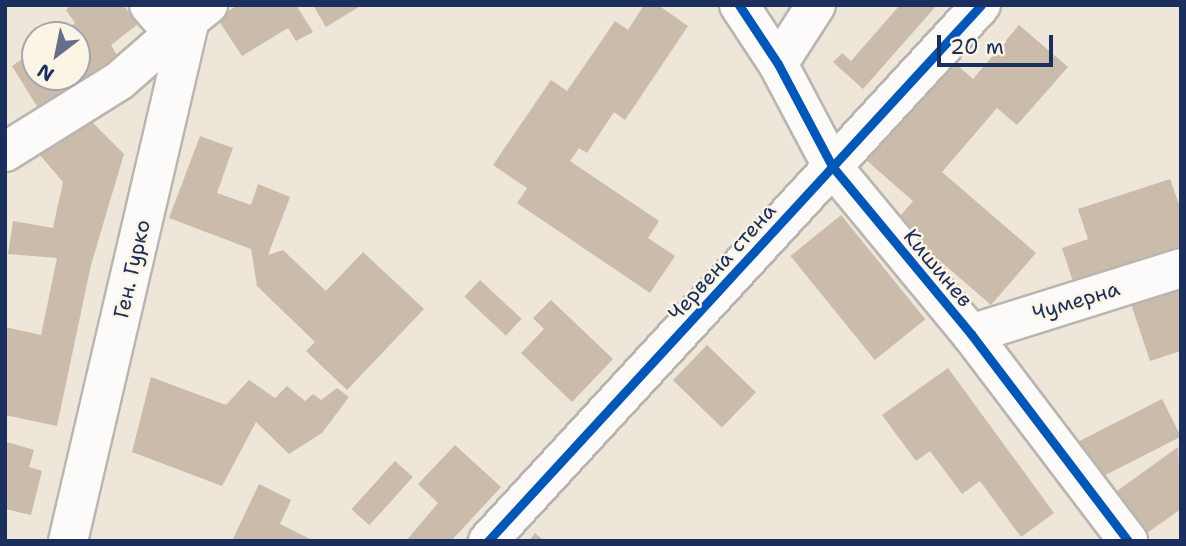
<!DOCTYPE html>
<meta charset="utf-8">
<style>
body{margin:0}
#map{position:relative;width:1186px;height:546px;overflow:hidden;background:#eee6d9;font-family:"Shantell Sans",sans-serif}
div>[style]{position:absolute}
.building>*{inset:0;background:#cbbbaa;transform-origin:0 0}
.roads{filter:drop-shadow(2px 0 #b9b6b2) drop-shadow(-2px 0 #b9b6b2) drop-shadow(0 2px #b9b6b2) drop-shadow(0 -2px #b9b6b2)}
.minor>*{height:38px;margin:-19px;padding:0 19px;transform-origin:19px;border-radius:19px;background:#fcfbf9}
.cycleway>*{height:9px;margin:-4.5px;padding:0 4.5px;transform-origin:4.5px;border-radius:4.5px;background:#0057b8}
span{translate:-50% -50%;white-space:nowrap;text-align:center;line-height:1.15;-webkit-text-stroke:5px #fcf5e5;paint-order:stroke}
.street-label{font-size:21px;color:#1b2f5e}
.frame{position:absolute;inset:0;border:7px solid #1b2f5e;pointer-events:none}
.north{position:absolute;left:21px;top:21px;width:70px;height:70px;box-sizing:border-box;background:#fcf5e5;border:2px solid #a2a6af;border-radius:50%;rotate:212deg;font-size:19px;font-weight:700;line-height:28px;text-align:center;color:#1b2f5e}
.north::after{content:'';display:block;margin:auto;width:24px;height:32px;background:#656f89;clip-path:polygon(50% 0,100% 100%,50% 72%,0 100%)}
.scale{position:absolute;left:937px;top:35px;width:116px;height:32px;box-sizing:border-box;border:4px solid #1b2f5e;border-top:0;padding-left:9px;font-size:21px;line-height:24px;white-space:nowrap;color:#1b2f5e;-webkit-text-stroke:5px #fcf5e5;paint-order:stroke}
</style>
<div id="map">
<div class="building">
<i style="clip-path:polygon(71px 5px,123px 5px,138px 24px,111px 45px,118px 57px,38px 108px,12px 66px,35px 50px,35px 77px,77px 77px,77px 35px,57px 35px,75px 23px,66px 10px)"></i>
<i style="clip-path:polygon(238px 5px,296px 5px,313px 32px,296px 41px,288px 28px,242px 56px,217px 18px)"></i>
<i style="clip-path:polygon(313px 5px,362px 5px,326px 27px)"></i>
<i style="clip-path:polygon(644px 5px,658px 5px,688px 26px,625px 120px,614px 112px,587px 153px,579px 148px,570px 161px,659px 221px,648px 238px,675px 256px,650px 293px,517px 203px,527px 188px,493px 165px,551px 80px,567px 91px,615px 21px,628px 30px)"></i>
<i style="clip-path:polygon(900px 5px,937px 5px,863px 89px,833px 62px,842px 53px,851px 61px)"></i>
<i style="clip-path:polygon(1019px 25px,1068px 67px,1017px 125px,997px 108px,942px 172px,1036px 253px,991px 305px,895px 222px,913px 201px,866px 160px,951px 60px,973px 79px)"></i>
<i style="clip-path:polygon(90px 120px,124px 154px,91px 265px,57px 426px,5px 415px,5px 327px,41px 335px,57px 258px,8px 254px,13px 221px,53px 228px,63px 182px,39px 154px)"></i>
<i style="clip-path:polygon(200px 136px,233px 148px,217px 193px,251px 205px,258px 184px,290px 197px,268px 255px,283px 250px,326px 291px,363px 252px,424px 309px,347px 390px,306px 351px,315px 342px,257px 286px,251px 249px,169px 218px)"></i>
<i style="clip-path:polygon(1170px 179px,1181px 210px,1181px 248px,1073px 282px,1062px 248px,1088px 239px,1078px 209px)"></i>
<i style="left:841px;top:215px;width:134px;height:65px;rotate:51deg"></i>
<i style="left:480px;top:280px;width:57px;height:23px;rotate:43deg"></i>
<i style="clip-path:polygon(1181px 285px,1181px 351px,1150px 361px,1130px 301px)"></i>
<i style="clip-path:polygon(551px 300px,613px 359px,572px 402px,521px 353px,544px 329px,533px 318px)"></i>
<i style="left:707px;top:345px;width:68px;height:49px;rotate:44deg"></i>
<i style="clip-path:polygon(948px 368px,1054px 513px,1021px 537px,980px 481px,962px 494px,930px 451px,916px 461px,882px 415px)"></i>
<i style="clip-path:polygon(151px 377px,226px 405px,249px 380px,275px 398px,287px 386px,305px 401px,313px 394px,321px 400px,337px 388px,349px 397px,322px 433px,289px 454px,256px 422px,222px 486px,132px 452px)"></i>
<i style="left:1162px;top:399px;width:42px;height:98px;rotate:63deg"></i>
<i style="clip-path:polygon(7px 442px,34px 450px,29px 467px,42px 471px,31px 515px,5px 509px)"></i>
<i style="clip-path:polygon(455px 445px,501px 487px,451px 541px,406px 541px,438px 503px,418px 484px)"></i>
<i style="clip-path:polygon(1178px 447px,1181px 509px,1147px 533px,1117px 491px)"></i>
<i style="left:395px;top:461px;width:24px;height:65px;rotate:42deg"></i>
<i style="clip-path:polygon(259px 484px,291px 500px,280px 524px,314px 541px,232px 541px)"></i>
<i style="clip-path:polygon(535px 533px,544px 541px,529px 541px)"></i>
</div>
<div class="roads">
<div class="minor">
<i style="left:149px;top:5px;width:37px;rotate:49deg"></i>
<i style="left:739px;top:5px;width:71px;rotate:56.5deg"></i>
<i style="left:778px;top:64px;width:115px;rotate:62.1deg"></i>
<i style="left:832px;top:166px;width:218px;rotate:50.4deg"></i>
<i style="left:971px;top:334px;width:260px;rotate:52.8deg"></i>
<i style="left:778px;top:64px;width:70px;rotate:-57.2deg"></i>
<i style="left:5px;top:152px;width:134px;rotate:-31.9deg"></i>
<i style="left:119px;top:81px;width:94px;rotate:-41.1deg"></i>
<i style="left:971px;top:334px;width:220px;rotate:-17.4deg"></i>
<i style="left:68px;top:541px;width:536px;rotate:-76.85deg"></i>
<i style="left:190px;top:19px;width:23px;rotate:-38deg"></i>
<i style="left:488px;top:541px;width:728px;rotate:-47.39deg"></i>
</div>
</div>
<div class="cycleway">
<i style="left:739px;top:5px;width:71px;rotate:56.5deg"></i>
<i style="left:778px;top:64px;width:115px;rotate:62.1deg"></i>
<i style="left:832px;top:166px;width:218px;rotate:50.4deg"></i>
<i style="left:971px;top:334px;width:260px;rotate:52.8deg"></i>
<i style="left:488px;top:541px;width:728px;rotate:-47.39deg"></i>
</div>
<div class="street-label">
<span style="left:722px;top:262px;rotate:-48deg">Червена стена</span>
<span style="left:938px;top:268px;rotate:50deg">Кишинев</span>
<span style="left:132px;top:269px;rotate:-77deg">Ген. Гурко</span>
<span style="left:1076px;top:301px;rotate:-17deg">Чумерна</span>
</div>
<div class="frame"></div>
<div class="north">N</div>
<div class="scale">20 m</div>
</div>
